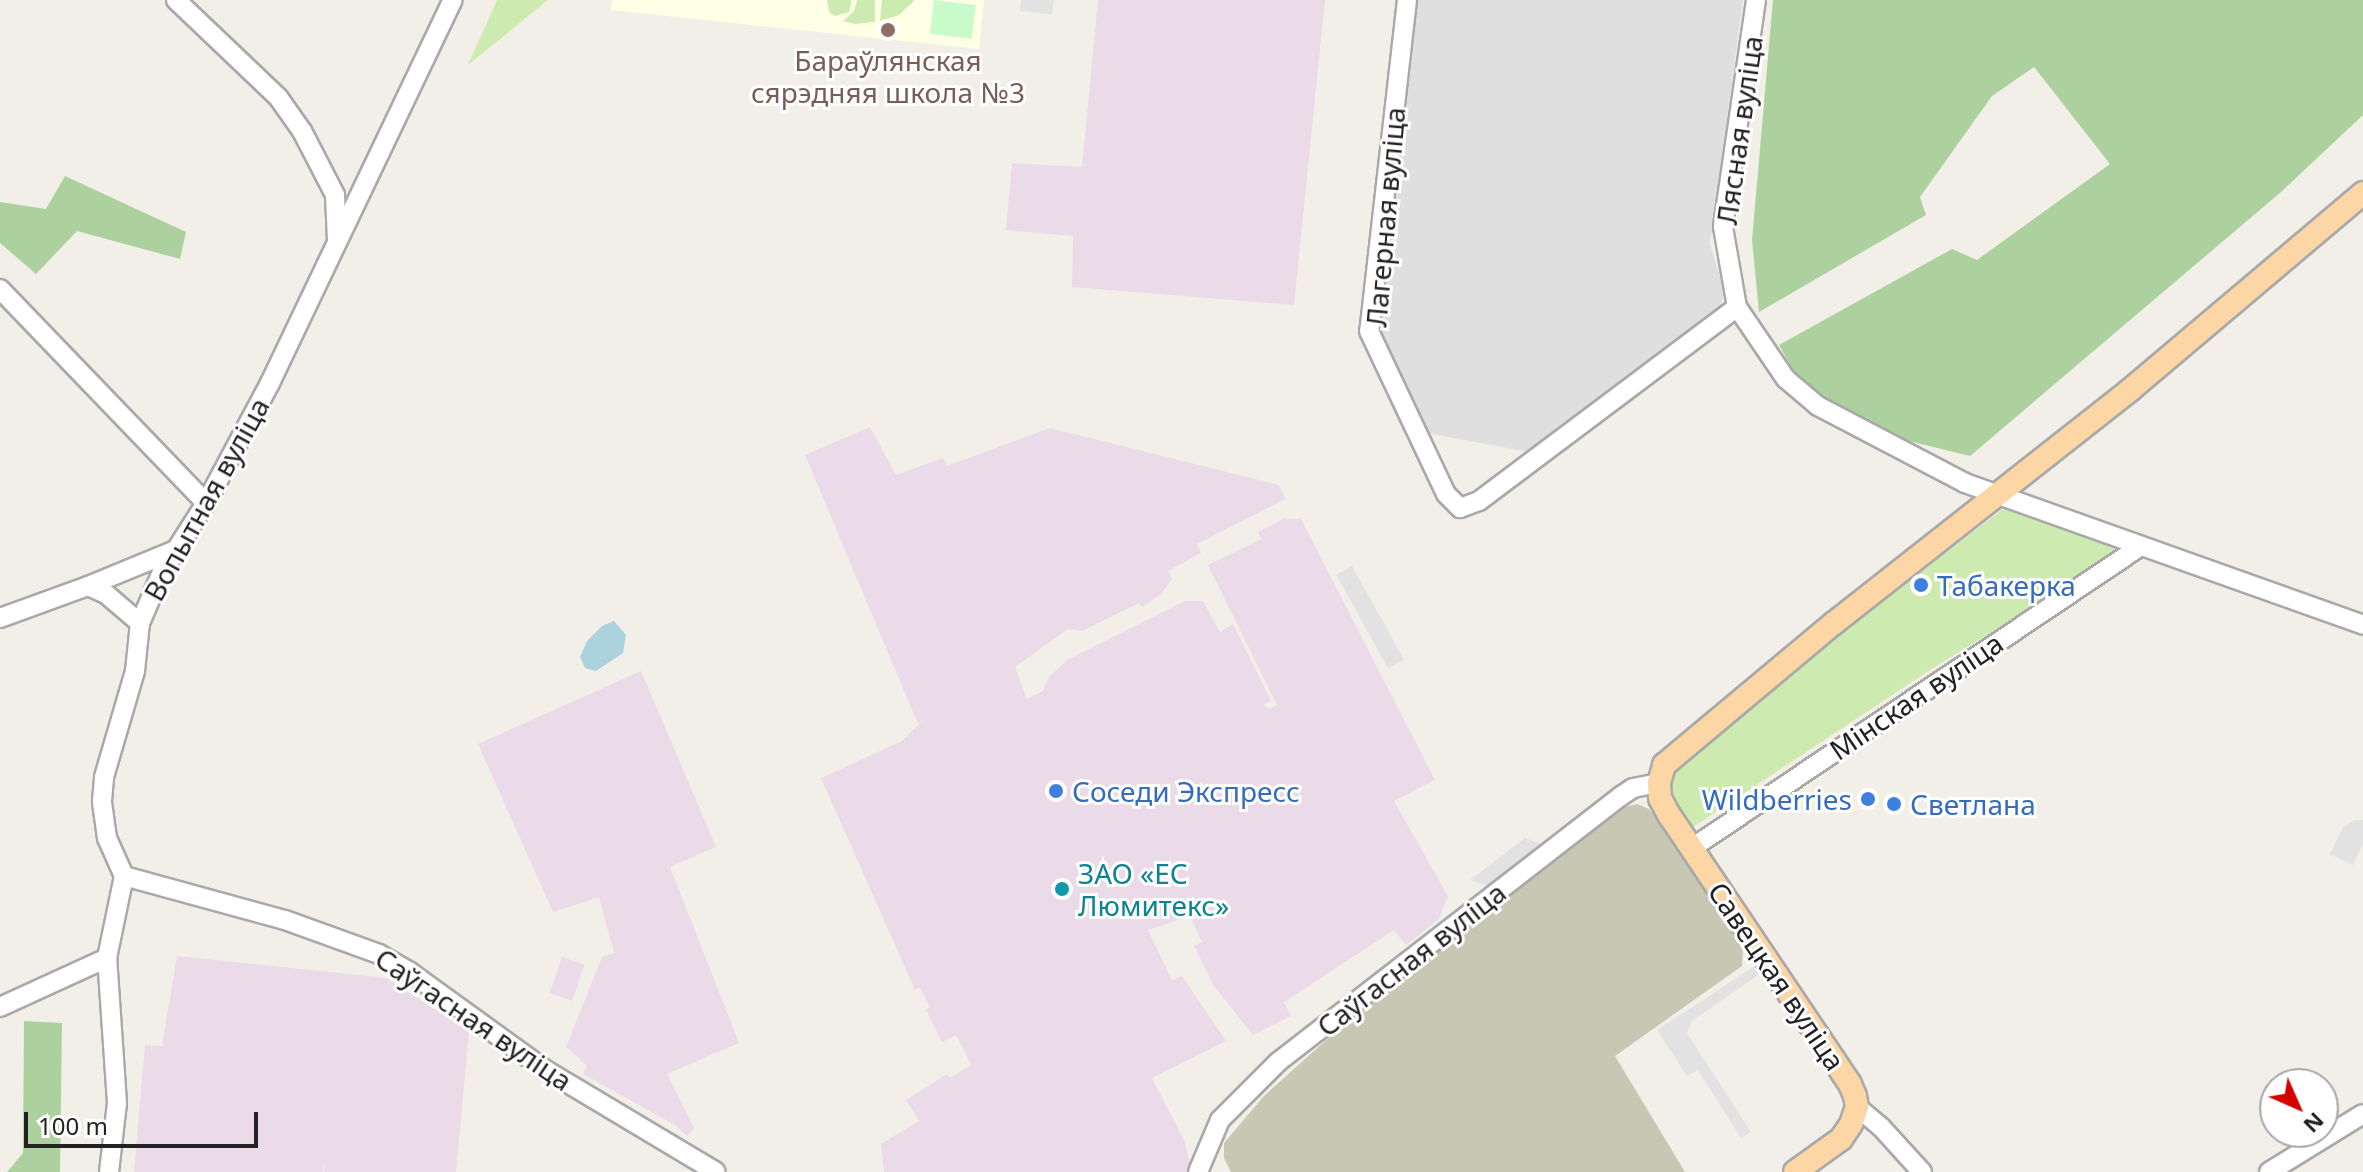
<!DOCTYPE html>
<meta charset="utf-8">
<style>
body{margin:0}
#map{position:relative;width:2363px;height:1172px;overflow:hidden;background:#f2efe9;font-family:"Noto Sans",sans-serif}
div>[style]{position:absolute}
.residential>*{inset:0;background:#e0dfdf}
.industrial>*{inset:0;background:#ebdbe8;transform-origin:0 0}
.education>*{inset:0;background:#ffffe5}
.construction>*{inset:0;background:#c7c7b4}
.grass>*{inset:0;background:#cdebb0}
.forest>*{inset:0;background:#add19e}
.park>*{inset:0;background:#c8facc;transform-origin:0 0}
.parking>*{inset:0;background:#e2e2e2;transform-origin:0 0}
.water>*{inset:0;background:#aad3df}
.roads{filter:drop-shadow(2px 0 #a9a9a9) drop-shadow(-2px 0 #a9a9a9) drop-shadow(0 2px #a9a9a9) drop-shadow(0 -2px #a9a9a9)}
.minor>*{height:18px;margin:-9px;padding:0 9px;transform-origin:9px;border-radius:9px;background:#fff}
.major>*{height:22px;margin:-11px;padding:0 11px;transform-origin:11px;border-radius:11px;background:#fcd6a4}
.dots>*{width:22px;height:22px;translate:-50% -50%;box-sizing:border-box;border:4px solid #fff;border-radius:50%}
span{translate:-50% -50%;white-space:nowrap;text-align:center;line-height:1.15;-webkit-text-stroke:6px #fff;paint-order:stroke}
.education-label{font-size:28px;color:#785e54}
.street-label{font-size:28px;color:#222}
.shop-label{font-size:28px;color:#366cbe}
.left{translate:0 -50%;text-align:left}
.right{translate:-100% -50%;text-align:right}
.culture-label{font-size:28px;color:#0d838f}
.north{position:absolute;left:2259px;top:1068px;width:80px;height:80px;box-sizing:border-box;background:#fff;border:2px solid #a7a7a7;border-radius:50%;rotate:135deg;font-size:22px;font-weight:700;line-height:32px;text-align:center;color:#222}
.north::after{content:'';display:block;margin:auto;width:28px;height:36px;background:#d40000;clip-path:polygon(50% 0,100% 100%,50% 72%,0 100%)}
.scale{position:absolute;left:24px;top:1112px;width:234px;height:36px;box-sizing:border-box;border:4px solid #222;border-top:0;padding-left:10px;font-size:24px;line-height:28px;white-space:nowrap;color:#222;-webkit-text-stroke:6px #fff;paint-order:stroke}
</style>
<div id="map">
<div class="residential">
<i style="clip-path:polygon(1414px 0,1743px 0,1710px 244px,1725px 292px,1721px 305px,1529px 452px,1422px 432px,1375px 329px)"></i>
</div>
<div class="industrial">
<i style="clip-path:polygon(1098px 0,1325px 0,1294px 305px,1072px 287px,1073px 236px,1006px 230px,1012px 163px,1082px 167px)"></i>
<i style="clip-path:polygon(870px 427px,896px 475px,943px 458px,947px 466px,1050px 428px,1279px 485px,1285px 499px,1197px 544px,1201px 553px,1168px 571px,1172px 579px,1161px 594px,1142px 607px,1139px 603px,1082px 631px,1068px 629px,1015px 667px,1027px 699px,1043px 691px,1049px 677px,1067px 660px,1185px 601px,1203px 601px,1220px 632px,1233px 624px,1271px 701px,1263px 705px,1269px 709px,1277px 705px,1208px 565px,1261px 539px,1258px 532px,1283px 519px,1301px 519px,1435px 780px,1394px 801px,1448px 896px,1439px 919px,1406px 945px,1394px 930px,1284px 1002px,1291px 1016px,1253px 1035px,1214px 986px,1194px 946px,1202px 942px,1190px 916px,1148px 930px,1172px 980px,1182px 976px,1226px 1041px,1152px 1078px,1185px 1142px,1191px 1169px,1186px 1172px,884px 1172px,881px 1144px,919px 1121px,906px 1100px,947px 1074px,950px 1078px,971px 1065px,956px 1035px,942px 1042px,926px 1010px,930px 1007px,920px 988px,915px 990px,821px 778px,902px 741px,924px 719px,918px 724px,805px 455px)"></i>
<i style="clip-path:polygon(641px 671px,716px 847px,670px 867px,739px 1043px,667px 1074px,694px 1128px,687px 1136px,675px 1125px,583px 1074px,587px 1066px,566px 1047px,602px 957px,614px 953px,599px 897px,553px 912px,478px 744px)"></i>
<i style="clip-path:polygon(177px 956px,386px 978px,469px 1031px,456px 1172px,324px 1172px,323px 1158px,323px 1172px,134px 1172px,145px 1045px,162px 1046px)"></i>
<i style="left:562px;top:957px;width:24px;height:38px;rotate:19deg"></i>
</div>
<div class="education">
<i style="clip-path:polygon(612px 0,984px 0,979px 49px,611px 10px)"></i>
</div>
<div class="construction">
<i style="clip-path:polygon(1637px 804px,1649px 809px,1662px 825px,1743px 947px,1742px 966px,1615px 1056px,1685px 1172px,1231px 1172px,1224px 1158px,1224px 1143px,1264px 1096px,1345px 1023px,1604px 820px,1621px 808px)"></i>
</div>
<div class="grass">
<i style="clip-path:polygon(497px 0,548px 0,468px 65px)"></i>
<i style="clip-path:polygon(827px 0,851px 0,851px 5px,849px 12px,835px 16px,829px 12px)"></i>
<i style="clip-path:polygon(857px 0,875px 0,875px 22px,855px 24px,843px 21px,854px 11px)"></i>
<i style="clip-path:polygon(882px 0,915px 0,899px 15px,880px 21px)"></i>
<i style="clip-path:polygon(2003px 509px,2124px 550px,1930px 670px,1687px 831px,1672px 794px,1671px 777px,1686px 752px)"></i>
</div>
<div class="forest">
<i style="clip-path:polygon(1773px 0,2363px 0,2363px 115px,2281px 192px,1970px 456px,1888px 436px,1803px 388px,1779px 345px,1952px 249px,1977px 260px,2110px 164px,2034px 67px,1992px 96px,1920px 197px,1926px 215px,1759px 312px,1752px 240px)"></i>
<i style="clip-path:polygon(65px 176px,186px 232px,180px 259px,77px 231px,36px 274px,0 243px,0 202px,46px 209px)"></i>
<i style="clip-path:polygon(24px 1021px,62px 1023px,60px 1172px,7px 1172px,23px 1153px)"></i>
</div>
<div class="park">
<i style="left:934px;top:0;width:42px;height:34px;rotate:7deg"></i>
</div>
<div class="parking">
<i style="clip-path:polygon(1021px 0,1054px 0,1052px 14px,1020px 11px)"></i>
<i style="left:1352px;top:566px;width:107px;height:18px;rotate:61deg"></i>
<i style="clip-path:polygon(2355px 820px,2363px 820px,2363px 844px,2353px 865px,2330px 854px,2343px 827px)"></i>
<i style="clip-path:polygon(1525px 838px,1544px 845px,1493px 887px,1470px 880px)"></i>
<i style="clip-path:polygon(1753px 967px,1760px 974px,1693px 1020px,1687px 1033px,1751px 1132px,1741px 1138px,1698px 1070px,1687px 1076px,1657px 1030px)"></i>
</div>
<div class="water">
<i style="clip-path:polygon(614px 621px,626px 635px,623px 653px,596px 671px,585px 668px,580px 657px,587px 641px,602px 626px)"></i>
</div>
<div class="roads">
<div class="minor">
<i style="left:176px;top:0;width:141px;rotate:43.6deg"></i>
<i style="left:278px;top:97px;width:42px;rotate:54.8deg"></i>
<i style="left:302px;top:131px;width:72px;rotate:62.7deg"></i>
<i style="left:335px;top:195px;width:46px;rotate:87.5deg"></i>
<i style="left:1407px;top:0;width:333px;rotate:96.5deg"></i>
<i style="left:1369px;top:331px;width:180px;rotate:64.7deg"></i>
<i style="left:1446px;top:494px;width:20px;rotate:45deg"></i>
<i style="left:1460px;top:508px;width:20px;rotate:-20deg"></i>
<i style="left:1479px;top:501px;width:323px;rotate:-36.9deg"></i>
<i style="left:1756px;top:0;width:229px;rotate:98.3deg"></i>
<i style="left:1723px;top:227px;width:81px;rotate:80.1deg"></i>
<i style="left:1737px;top:307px;width:87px;rotate:55.8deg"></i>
<i style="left:1786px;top:379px;width:42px;rotate:40.2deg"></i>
<i style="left:1818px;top:406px;width:166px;rotate:27.6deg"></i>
<i style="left:1965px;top:483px;width:423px;rotate:19.6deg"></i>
<i style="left:0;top:289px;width:297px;rotate:46.1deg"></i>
<i style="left:88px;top:586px;width:97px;rotate:-22.3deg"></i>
<i style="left:0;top:618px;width:94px;rotate:-20deg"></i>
<i style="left:88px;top:586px;width:20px;rotate:24deg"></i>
<i style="left:106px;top:594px;width:45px;rotate:40.5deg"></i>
<i style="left:1692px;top:848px;width:541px;rotate:-33.93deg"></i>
<i style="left:124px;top:876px;width:167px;rotate:15.3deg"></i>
<i style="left:285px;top:920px;width:100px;rotate:19.9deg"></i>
<i style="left:379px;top:954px;width:36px;rotate:30deg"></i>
<i style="left:410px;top:972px;width:165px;rotate:35.9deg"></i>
<i style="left:544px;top:1069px;width:200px;rotate:30.9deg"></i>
<i style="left:0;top:1007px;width:118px;rotate:-24.6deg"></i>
<i style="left:1857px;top:1107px;width:31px;rotate:40deg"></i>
<i style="left:1881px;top:1127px;width:61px;rotate:47.7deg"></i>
<i style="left:109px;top:1172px;width:69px;rotate:-83.4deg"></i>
<i style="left:117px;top:1103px;width:145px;rotate:-93.9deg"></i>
<i style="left:107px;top:958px;width:84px;rotate:-78.3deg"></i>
<i style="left:124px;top:876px;width:42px;rotate:-114.1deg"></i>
<i style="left:107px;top:838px;width:37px;rotate:-98deg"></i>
<i style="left:102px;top:801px;width:24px;rotate:-85deg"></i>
<i style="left:104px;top:777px;width:110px;rotate:-73.7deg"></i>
<i style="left:135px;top:671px;width:48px;rotate:-84.1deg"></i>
<i style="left:140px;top:623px;width:56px;rotate:-66.7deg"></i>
<i style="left:162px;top:572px;width:82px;rotate:-57.5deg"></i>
<i style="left:206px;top:503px;width:136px;rotate:-61.9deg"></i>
<i style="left:270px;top:383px;width:424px;rotate:-64.5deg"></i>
<i style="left:1198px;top:1172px;width:56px;rotate:-67.1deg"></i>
<i style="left:1220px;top:1120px;width:82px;rotate:-45deg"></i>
<i style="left:1278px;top:1062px;width:434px;rotate:-37.8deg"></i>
<i style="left:1621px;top:796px;width:14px;rotate:-34deg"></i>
<i style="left:1633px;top:788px;width:26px;rotate:-11deg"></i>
<i style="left:2269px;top:1172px;width:110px;rotate:-31.7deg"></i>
</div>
<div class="major">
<i style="left:1795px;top:1172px;width:57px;rotate:-35.7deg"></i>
<i style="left:1841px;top:1139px;width:18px;rotate:-56deg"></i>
<i style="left:1851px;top:1124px;width:18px;rotate:-71deg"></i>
<i style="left:1857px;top:1107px;width:11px;rotate:-100deg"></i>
<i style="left:1855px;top:1096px;width:13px;rotate:-113deg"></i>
<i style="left:1850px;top:1084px;width:324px;rotate:-123.9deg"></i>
<i style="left:1669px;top:815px;width:19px;rotate:-118deg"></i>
<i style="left:1660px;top:798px;width:15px;rotate:-94deg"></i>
<i style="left:1659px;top:783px;width:19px;rotate:-74deg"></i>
<i style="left:1664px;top:765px;width:222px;rotate:-39.9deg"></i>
<i style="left:1834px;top:623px;width:377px;rotate:-38.2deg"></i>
<i style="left:2130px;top:390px;width:305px;rotate:-40.2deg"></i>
</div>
</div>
<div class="dots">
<i style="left:888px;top:30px;background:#8d6e63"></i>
<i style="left:1921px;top:585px;background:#3f7fe0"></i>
<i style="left:1056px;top:791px;background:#3f7fe0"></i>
<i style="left:1868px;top:799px;background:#3f7fe0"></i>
<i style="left:1894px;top:804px;background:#3f7fe0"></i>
<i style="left:1062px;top:889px;background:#0f9aa8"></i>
</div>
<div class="education-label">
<span style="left:888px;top:76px">Бараўлянская<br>сярэдняя школа №3</span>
</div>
<div class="street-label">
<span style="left:1739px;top:130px;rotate:-82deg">Лясная вуліца</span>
<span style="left:1385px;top:217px;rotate:-85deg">Лагерная вуліца</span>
<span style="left:206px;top:499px;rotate:-61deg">Вопытная вуліца</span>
<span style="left:1916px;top:696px;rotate:-34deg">Мінская вуліца</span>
<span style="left:1411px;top:959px;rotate:-38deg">Саўгасная вуліца</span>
<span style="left:1777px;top:976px;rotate:56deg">Савецкая вуліца</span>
<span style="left:474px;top:1019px;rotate:34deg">Саўгасная вуліца</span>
</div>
<div class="shop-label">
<span class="left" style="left:1937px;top:585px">Табакерка</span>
<span class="left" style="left:1072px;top:791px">Соседи Экспресс</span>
<span class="right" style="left:1852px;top:799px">Wildberries</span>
<span class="left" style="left:1910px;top:804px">Светлана</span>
</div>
<div class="culture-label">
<span class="left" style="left:1078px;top:889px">ЗАО «ЕС<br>Люмитекс»</span>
</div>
<div class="north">N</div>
<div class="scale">100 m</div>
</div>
